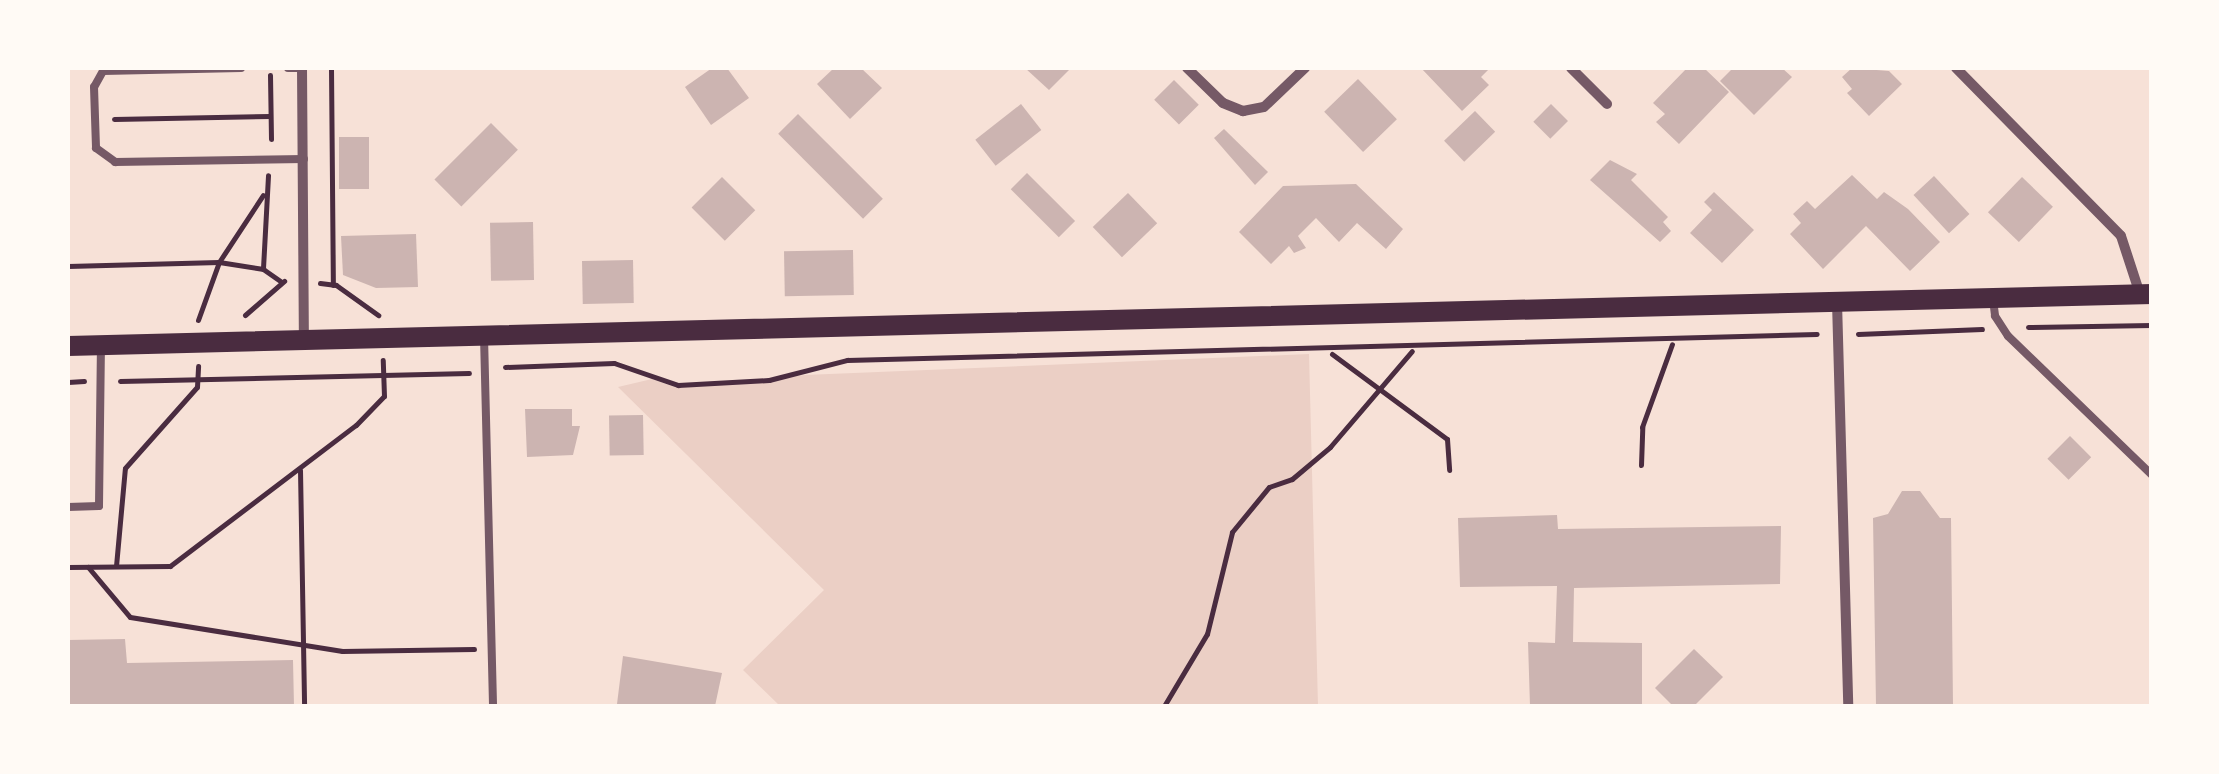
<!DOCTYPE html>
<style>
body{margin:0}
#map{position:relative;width:2219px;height:774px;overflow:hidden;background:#f7e1d7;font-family:Roboto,sans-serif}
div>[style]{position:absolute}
.green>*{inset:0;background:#ebcfc5}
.building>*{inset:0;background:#ccb4b1;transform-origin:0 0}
.path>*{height:5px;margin:-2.5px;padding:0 2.5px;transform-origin:2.5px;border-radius:2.5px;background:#4a2c40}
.service>*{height:8px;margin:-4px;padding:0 4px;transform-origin:4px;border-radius:4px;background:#755966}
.minor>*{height:10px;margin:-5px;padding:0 5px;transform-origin:5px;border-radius:5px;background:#755966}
.secondary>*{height:20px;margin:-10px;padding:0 10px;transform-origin:10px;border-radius:10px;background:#4a2c40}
span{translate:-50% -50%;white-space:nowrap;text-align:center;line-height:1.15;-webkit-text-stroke:8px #fffaf5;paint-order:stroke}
.frame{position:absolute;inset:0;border:70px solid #fffaf5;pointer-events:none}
</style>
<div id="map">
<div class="green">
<i style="clip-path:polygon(1309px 354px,1318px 706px,780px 706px,743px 670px,824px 590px,618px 387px,652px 379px,677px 388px,805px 375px)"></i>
</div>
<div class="building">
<i style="clip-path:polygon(712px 68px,727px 68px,749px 98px,711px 125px,685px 87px)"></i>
<i style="clip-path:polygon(834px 68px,861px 68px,882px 88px,850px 119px,817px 84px)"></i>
<i style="clip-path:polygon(1025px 68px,1071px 68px,1049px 90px)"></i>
<i style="clip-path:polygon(1421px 68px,1490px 68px,1481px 77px,1489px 85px,1462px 111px)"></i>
<i style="clip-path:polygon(1687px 68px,1704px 68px,1729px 92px,1679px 144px,1656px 122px,1665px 114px,1653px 103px)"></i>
<i style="clip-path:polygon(1733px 68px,1782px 68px,1792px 77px,1754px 115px,1720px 81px)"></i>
<i style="clip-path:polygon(1852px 68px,1889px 71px,1902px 84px,1869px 116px,1847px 93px,1852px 89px,1842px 77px)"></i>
<i style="left:1358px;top:79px;width:56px;height:47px;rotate:46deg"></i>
<i style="left:1174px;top:80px;width:35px;height:28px;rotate:45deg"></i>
<i style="left:1021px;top:104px;width:33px;height:58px;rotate:52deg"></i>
<i style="left:1551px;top:104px;width:24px;height:25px;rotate:45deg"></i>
<i style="left:1475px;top:111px;width:29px;height:43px;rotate:46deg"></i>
<i style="left:798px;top:114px;width:120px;height:28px;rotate:45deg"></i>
<i style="left:491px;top:123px;width:38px;height:80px;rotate:45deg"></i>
<i style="clip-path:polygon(1224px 129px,1268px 172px,1255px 185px,1214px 138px)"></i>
<i style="left:339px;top:137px;width:30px;height:52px"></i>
<i style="clip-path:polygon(1610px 160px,1637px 174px,1631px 180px,1668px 217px,1663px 222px,1671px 231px,1660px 242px,1590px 180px)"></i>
<i style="left:1027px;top:173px;width:68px;height:23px;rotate:45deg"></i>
<i style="clip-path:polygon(1852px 175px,1877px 199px,1884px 192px,1908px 209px,1940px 242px,1910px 271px,1866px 226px,1823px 269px,1790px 234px,1801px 223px,1793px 214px,1807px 201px,1815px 209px)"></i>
<i style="left:1934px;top:176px;width:52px;height:28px;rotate:47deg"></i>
<i style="left:722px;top:177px;width:47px;height:43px;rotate:45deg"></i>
<i style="left:2022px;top:177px;width:43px;height:49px;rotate:44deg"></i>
<i style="clip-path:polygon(1356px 184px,1403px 229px,1386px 249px,1357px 223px,1339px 242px,1316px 218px,1298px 236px,1306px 248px,1294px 253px,1289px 246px,1271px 264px,1239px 232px,1283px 186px)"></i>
<i style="clip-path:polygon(1714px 192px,1754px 230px,1722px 263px,1690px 233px,1712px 210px,1704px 202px)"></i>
<i style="left:1128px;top:193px;width:42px;height:49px;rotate:46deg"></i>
<i style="left:533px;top:222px;width:58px;height:43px;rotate:89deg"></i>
<i style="clip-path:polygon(416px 234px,418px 287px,376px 288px,343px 275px,341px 236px)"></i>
<i style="left:853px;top:250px;width:45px;height:69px;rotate:89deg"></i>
<i style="left:633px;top:260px;width:43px;height:51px;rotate:89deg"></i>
<i style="clip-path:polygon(525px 409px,572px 409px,572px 426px,580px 426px,573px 455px,527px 457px)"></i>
<i style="left:643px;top:415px;width:40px;height:34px;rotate:89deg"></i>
<i style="left:2070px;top:436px;width:30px;height:32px;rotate:45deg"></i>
<i style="clip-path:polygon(1902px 491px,1920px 491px,1940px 518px,1951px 518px,1953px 706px,1876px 706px,1873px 518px,1888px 514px)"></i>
<i style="clip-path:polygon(1557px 515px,1558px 529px,1781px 526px,1780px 584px,1574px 588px,1573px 642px,1642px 643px,1642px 706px,1530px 706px,1528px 642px,1555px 643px,1557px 586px,1460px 587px,1458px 518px)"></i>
<i style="clip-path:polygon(125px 639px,127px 663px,293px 660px,294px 706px,68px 706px,68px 640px)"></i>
<i style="clip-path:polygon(1694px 649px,1723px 677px,1694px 706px,1673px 706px,1655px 688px)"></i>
<i style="clip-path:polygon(623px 656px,722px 673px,715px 706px,617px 704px)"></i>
</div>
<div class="path">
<i style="left:331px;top:68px;width:217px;rotate:89.5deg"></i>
<i style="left:270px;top:75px;width:64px;rotate:89.1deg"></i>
<i style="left:114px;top:119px;width:156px;rotate:-1.1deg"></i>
<i style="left:68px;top:266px;width:151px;rotate:-1.5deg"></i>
<i style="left:219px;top:262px;width:45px;rotate:9deg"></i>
<i style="left:263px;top:269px;width:21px;rotate:35deg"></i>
<i style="left:263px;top:268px;width:93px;rotate:-86.9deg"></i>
<i style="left:320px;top:283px;width:16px;rotate:7deg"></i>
<i style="left:336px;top:285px;width:52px;rotate:35.5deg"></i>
<i style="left:245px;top:315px;width:52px;rotate:-41.1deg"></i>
<i style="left:198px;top:320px;width:62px;rotate:-70.1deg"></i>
<i style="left:219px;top:262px;width:80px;rotate:-56.7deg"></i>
<i style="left:2028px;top:327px;width:124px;rotate:-0.9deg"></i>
<i style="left:1858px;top:334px;width:124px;rotate:-2.3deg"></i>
<i style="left:1332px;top:354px;width:143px;rotate:36.5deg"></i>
<i style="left:1447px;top:439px;width:31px;rotate:86deg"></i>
<i style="left:505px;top:367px;width:109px;rotate:-2.1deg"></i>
<i style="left:614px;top:363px;width:68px;rotate:19deg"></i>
<i style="left:678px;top:385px;width:91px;rotate:-3.1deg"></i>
<i style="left:769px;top:380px;width:81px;rotate:-14.4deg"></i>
<i style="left:847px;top:360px;width:970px;rotate:-1.54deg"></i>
<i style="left:120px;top:381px;width:349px;rotate:-1.3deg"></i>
<i style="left:68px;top:382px;width:16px;rotate:-4deg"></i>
<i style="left:1641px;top:465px;width:38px;rotate:-88deg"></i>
<i style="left:1642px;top:427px;width:88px;rotate:-70.1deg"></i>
<i style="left:300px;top:470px;width:236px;rotate:89deg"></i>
<i style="left:116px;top:566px;width:98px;rotate:-84.8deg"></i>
<i style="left:125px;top:468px;width:108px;rotate:-48.4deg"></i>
<i style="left:197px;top:387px;width:21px;rotate:-87deg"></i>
<i style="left:68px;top:567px;width:102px;rotate:-0.6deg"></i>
<i style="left:170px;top:566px;width:233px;rotate:-37.2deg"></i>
<i style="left:356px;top:425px;width:40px;rotate:-46deg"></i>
<i style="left:384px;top:396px;width:36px;rotate:-92deg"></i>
<i style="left:88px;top:567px;width:65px;rotate:50deg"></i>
<i style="left:130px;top:617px;width:215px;rotate:9.1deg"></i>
<i style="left:342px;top:651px;width:132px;rotate:-0.9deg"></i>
<i style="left:1164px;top:706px;width:84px;rotate:-59.2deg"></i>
<i style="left:1207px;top:634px;width:105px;rotate:-76.2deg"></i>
<i style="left:1232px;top:532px;width:58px;rotate:-50.6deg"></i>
<i style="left:1269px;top:487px;width:24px;rotate:-19deg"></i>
<i style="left:1292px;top:479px;width:50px;rotate:-40.1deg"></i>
<i style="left:1330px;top:447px;width:126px;rotate:-49.5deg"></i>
</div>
<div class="service">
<i style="left:241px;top:68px;width:138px;rotate:178.8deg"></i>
<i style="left:103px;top:71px;width:18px;rotate:119deg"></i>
<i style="left:94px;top:87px;width:61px;rotate:88.1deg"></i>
<i style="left:96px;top:148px;width:24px;rotate:36deg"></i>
<i style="left:115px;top:162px;width:189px;rotate:-0.9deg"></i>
<i style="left:288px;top:68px;width:14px"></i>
<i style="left:1993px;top:299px;width:17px;rotate:83deg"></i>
<i style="left:1995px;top:316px;width:24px;rotate:57deg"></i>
<i style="left:2008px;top:336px;width:200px;rotate:44deg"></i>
<i style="left:484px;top:336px;width:370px;rotate:88.6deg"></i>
<i style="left:68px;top:507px;width:31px;rotate:-2deg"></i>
<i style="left:99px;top:506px;width:159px;rotate:-89.3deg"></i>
</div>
<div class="minor">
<i style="left:302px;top:68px;width:269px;rotate:89.6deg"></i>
<i style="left:1187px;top:68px;width:50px;rotate:44.2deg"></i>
<i style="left:1223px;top:103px;width:22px;rotate:22deg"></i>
<i style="left:1243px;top:111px;width:21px;rotate:-11deg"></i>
<i style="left:1264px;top:107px;width:57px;rotate:-43.6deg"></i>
<i style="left:1571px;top:68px;width:51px;rotate:45deg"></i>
<i style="left:1956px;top:68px;width:235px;rotate:45.5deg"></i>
<i style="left:2121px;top:236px;width:61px;rotate:71.9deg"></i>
<i style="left:1837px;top:302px;width:404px;rotate:88.4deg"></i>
</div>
<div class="secondary">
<i style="left:68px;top:346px;width:2085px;rotate:-1.43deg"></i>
</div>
<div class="frame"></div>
</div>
